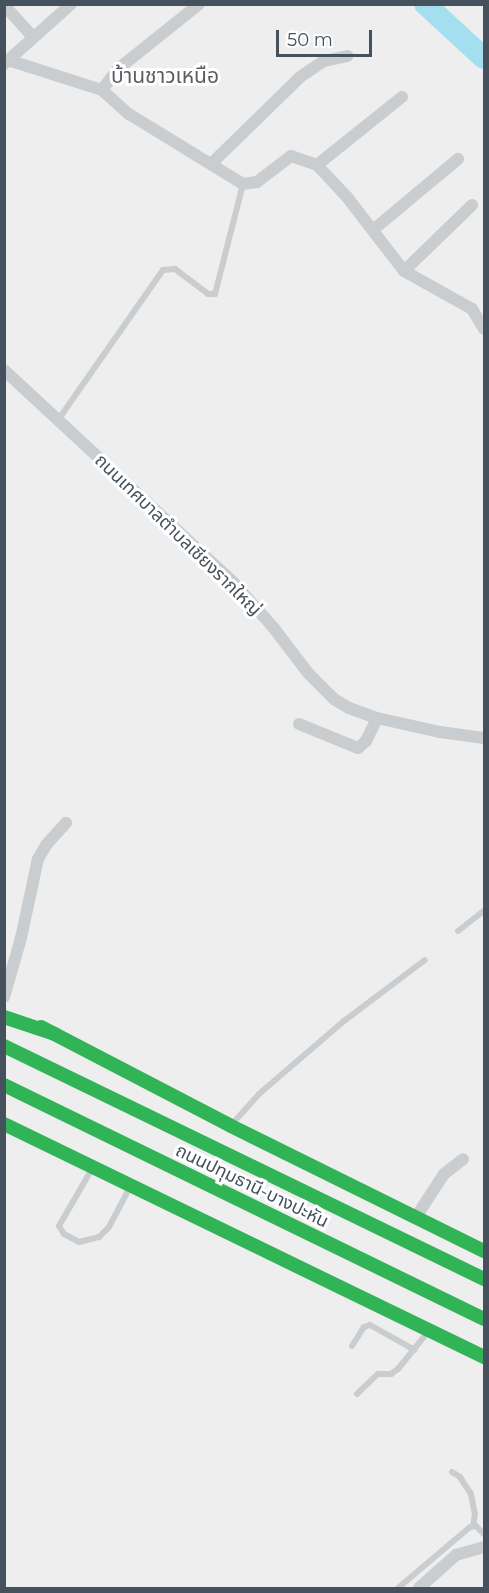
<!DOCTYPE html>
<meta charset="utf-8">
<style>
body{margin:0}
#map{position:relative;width:489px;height:1593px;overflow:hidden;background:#efeeee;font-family:Montserrat,"Noto Sans Thai",sans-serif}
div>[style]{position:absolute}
.river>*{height:22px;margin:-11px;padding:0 11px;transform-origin:11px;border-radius:11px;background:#a4dfef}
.lane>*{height:6px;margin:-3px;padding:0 3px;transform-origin:3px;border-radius:3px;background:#cacdcf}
.street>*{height:12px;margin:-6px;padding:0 6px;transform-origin:6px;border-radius:6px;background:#cacdcf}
.fast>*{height:14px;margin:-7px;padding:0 7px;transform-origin:7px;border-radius:7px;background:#30b455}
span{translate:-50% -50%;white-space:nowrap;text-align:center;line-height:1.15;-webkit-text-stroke:6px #fff;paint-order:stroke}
.street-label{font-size:18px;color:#45515c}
.quarter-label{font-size:21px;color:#5a5e63}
.frame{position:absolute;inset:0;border:6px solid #45515c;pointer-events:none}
.scale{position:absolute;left:276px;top:30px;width:96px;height:27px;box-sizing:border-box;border:3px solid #45515c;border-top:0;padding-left:8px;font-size:18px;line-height:21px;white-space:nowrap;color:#45515c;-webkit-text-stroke:4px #fff;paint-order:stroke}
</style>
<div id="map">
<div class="river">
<i style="left:425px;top:4px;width:80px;rotate:42.5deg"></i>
</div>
<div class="lane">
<i style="left:58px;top:420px;width:183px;rotate:-55deg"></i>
<i style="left:163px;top:270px;width:12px;rotate:-5deg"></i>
<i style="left:175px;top:269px;width:41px;rotate:37.1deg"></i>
<i style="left:208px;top:294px;width:7px"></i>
<i style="left:215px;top:294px;width:114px;rotate:-75.7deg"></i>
<i style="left:458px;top:931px;width:33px;rotate:-38deg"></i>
<i style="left:233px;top:1123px;width:39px;rotate:-48deg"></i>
<i style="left:259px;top:1094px;width:112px;rotate:-40.7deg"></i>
<i style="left:344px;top:1021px;width:101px;rotate:-37deg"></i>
<i style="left:92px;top:1169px;width:66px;rotate:120.1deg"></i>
<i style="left:59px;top:1226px;width:9px;rotate:58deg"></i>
<i style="left:64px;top:1234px;width:17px;rotate:28deg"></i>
<i style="left:79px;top:1242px;width:21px;rotate:-14deg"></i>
<i style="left:99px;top:1237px;width:14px;rotate:-45deg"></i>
<i style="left:109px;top:1227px;width:45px;rotate:-62.3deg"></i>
<i style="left:352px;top:1346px;width:22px;rotate:-58deg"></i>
<i style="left:364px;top:1327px;width:6px;rotate:-18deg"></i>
<i style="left:370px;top:1325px;width:51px;rotate:29.1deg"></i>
<i style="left:357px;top:1394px;width:29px;rotate:-44deg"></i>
<i style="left:378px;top:1374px;width:13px"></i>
<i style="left:391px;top:1374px;width:9px;rotate:-36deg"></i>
<i style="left:398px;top:1369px;width:46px;rotate:-51.1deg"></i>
<i style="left:452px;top:1472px;width:9px;rotate:32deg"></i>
<i style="left:460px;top:1477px;width:20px;rotate:57deg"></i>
<i style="left:471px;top:1494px;width:20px;rotate:79deg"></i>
<i style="left:475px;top:1514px;width:12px;rotate:99deg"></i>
<i style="left:398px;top:1588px;width:94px;rotate:-40.3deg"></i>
<i style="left:470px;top:1527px;width:6px;rotate:-9deg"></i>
<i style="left:476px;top:1526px;width:11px;rotate:45deg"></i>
</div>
<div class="street">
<i style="left:4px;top:5px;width:43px;rotate:47.8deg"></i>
<i style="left:8px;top:60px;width:99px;rotate:17.7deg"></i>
<i style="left:102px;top:90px;width:36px;rotate:42deg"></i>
<i style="left:129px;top:114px;width:134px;rotate:31.6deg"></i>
<i style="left:243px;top:184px;width:14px;rotate:-8deg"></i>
<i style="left:257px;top:182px;width:43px;rotate:-37.4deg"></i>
<i style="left:291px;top:156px;width:28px;rotate:19deg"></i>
<i style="left:317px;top:165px;width:44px;rotate:46.8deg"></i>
<i style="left:347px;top:197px;width:93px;rotate:52.4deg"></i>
<i style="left:404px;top:271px;width:78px;rotate:29.2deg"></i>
<i style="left:472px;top:309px;width:23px;rotate:59deg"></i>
<i style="left:4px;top:64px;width:90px;rotate:-41.8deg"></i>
<i style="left:102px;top:90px;width:26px;rotate:-53deg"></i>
<i style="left:118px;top:69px;width:104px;rotate:-38.7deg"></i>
<i style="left:211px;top:164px;width:124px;rotate:-44.3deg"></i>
<i style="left:300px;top:77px;width:29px;rotate:-34deg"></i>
<i style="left:324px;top:61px;width:24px;rotate:-12deg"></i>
<i style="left:317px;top:165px;width:109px;rotate:-38.7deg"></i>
<i style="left:373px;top:230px;width:111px;rotate:-39.9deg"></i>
<i style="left:404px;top:271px;width:95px;rotate:-44.1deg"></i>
<i style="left:4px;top:370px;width:312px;rotate:42.8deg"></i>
<i style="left:233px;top:582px;width:60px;rotate:48.4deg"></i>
<i style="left:273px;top:627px;width:58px;rotate:52.7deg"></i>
<i style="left:308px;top:673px;width:37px;rotate:45deg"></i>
<i style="left:334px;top:699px;width:17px;rotate:31deg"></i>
<i style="left:349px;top:708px;width:30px;rotate:20deg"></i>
<i style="left:377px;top:718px;width:65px;rotate:12.5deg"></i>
<i style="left:440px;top:732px;width:44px;rotate:7.8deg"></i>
<i style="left:299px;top:724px;width:64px;rotate:22.1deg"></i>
<i style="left:358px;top:748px;width:11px;rotate:-41deg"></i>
<i style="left:366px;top:741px;width:25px;rotate:-64deg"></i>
<i style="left:4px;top:997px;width:61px;rotate:-73.9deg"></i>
<i style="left:21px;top:938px;width:81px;rotate:-77.9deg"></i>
<i style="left:38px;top:859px;width:16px;rotate:-60deg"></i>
<i style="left:46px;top:845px;width:30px;rotate:-48deg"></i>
<i style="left:416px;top:1217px;width:51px;rotate:-56.9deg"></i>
<i style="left:444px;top:1174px;width:24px;rotate:-38deg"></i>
<i style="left:419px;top:1588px;width:50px;rotate:-41.7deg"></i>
<i style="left:456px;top:1555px;width:29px;rotate:-16deg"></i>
</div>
<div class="fast">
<i style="left:4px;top:1017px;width:54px;rotate:18.4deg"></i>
<i style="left:41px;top:1027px;width:214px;rotate:27.5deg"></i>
<i style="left:231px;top:1126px;width:282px;rotate:26.3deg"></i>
<i style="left:4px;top:1046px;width:534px;rotate:25.89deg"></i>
<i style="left:4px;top:1085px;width:534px;rotate:25.99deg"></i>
<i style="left:4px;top:1124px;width:534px;rotate:25.89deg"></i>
</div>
<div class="street-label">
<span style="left:178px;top:535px;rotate:44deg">ถนนเทศบาลตำบลเชียงรากใหญ่</span>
<span style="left:252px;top:1186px;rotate:26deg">ถนนปทุมธานี-บางปะหัน</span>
</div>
<div class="quarter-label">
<span style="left:165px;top:76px">บ้านชาวเหนือ</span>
</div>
<div class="frame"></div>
<div class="scale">50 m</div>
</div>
